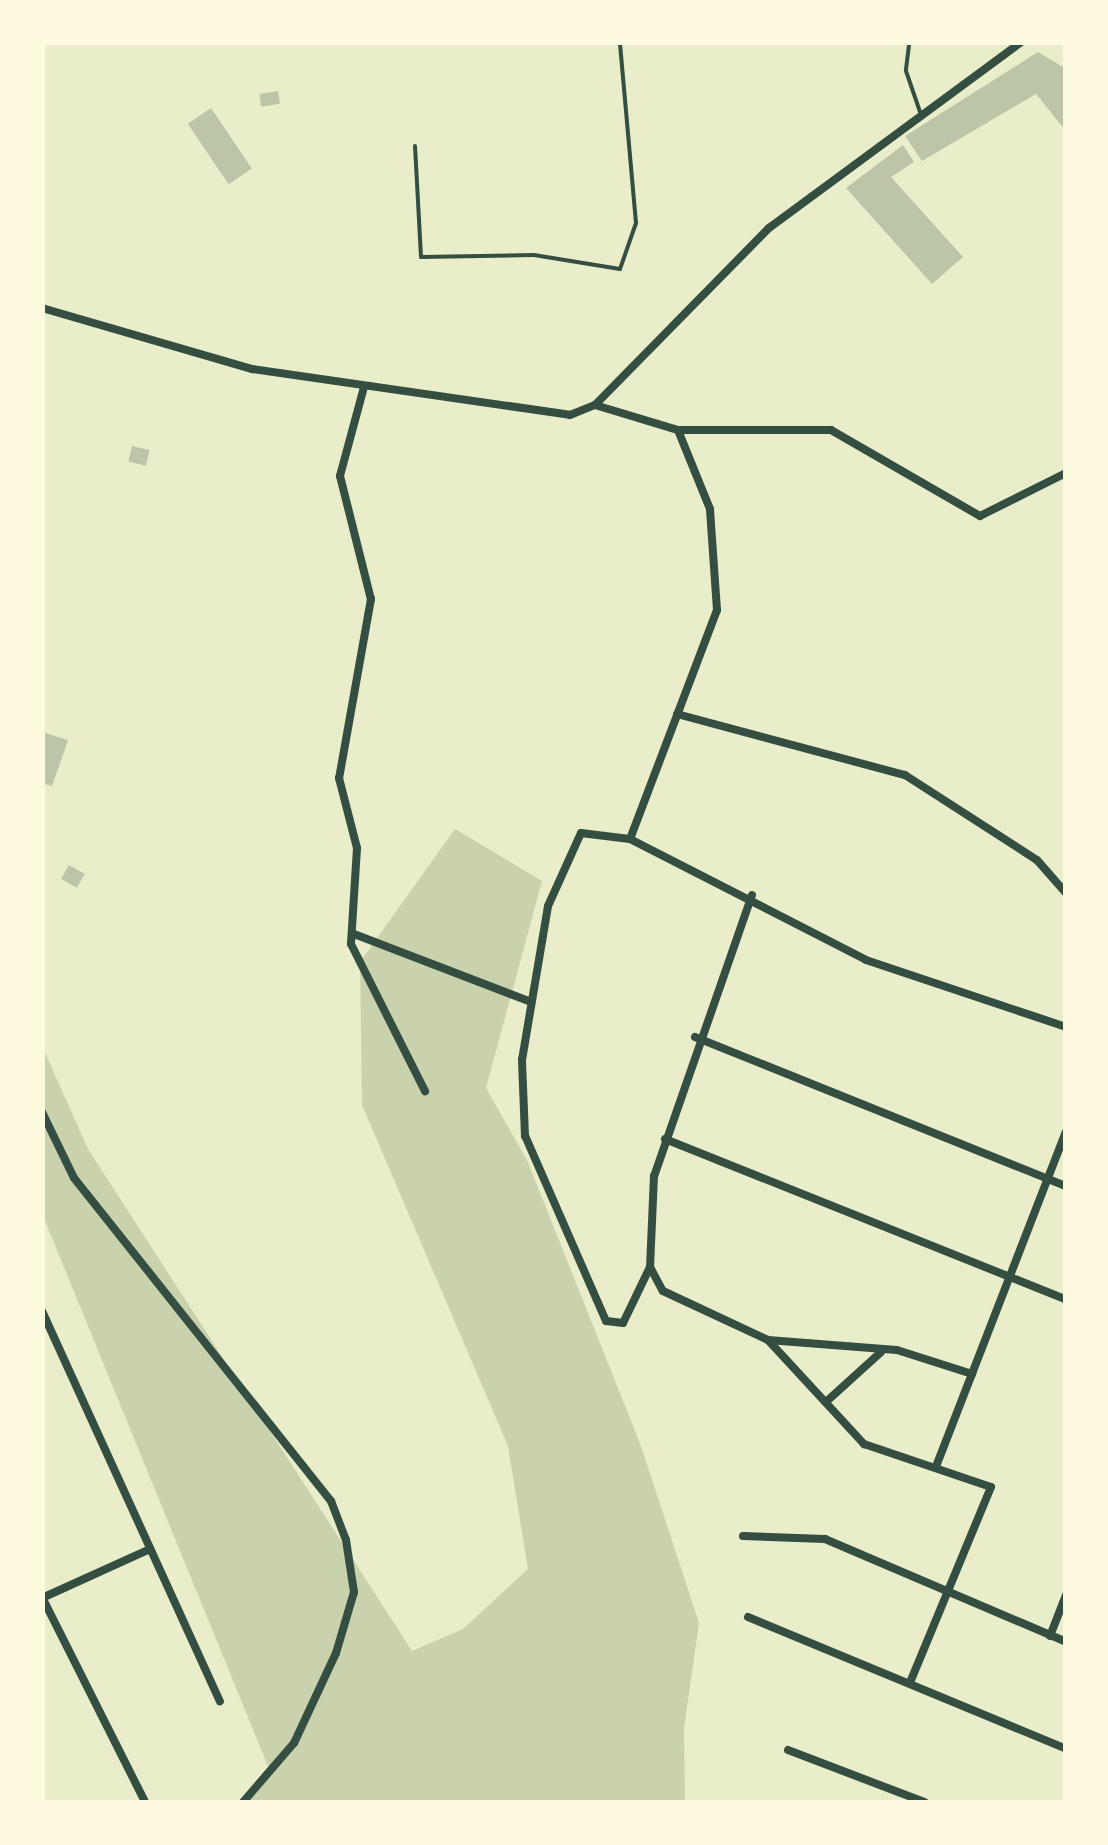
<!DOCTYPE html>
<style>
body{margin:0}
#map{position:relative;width:1108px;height:1845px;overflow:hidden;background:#e9edc9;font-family:Poppins,sans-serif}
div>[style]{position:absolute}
.green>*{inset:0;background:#cad2ad}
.building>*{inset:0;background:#bcc5a7;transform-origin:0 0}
.service>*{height:4px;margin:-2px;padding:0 2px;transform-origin:2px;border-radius:2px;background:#344e41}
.minor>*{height:8px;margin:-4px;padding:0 4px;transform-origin:4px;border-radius:4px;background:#344e41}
span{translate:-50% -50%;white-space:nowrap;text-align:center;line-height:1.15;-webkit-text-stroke:8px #fefae0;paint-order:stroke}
.frame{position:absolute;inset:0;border:45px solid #fefae0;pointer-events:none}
</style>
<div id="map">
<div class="green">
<i style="clip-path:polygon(455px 829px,542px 881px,486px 1088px,527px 1160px,641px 1446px,699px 1623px,684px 1728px,685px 1802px,242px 1802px,270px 1771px,43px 1216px,42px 1046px,88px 1149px,412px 1651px,463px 1629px,528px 1569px,508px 1446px,362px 1105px,360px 962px)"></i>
</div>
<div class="building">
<i style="clip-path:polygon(1038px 52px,1066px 69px,1066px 131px,1036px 94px,922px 161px,905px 136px)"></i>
<i style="left:278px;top:91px;width:13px;height:19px;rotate:81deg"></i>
<i style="left:211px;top:108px;width:73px;height:28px;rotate:56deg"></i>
<i style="clip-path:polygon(903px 145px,914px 162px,891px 177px,963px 257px,932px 284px,846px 188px)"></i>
<i style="left:132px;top:446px;width:18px;height:16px;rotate:13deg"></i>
<i style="clip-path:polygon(42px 732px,68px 740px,52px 786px,42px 783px)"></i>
<i style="left:69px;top:865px;width:18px;height:16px;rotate:29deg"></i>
</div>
<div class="service">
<i style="left:907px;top:42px;width:28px"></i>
<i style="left:909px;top:45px;width:26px;rotate:97deg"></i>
<i style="left:906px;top:71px;width:43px;rotate:71.1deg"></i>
<i style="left:415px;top:146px;width:111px;rotate:86.9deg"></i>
<i style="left:421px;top:257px;width:113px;rotate:-1deg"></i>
<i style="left:534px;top:255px;width:87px;rotate:9.2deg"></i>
<i style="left:620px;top:269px;width:49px;rotate:-70.8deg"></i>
<i style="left:636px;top:223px;width:182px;rotate:-95.1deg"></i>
</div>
<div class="minor">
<i style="left:42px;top:308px;width:219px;rotate:16.2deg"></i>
<i style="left:252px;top:369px;width:321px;rotate:8.2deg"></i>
<i style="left:570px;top:415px;width:27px;rotate:-22deg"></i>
<i style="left:595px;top:405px;width:248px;rotate:-45.5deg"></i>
<i style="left:769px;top:228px;width:313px;rotate:-36.4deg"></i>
<i style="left:364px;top:387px;width:92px;rotate:105.1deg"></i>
<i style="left:340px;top:476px;width:127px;rotate:75.9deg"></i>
<i style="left:371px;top:599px;width:182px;rotate:100.1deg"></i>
<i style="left:339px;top:778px;width:72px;rotate:75.6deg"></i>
<i style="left:357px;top:848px;width:96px;rotate:93.6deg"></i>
<i style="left:351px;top:944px;width:165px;rotate:63.3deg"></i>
<i style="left:595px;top:405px;width:87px;rotate:16.8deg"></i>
<i style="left:678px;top:430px;width:153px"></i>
<i style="left:831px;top:430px;width:172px;rotate:30deg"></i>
<i style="left:980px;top:516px;width:96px;rotate:-26.6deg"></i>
<i style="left:677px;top:714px;width:236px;rotate:15deg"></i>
<i style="left:905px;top:775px;width:157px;rotate:32.8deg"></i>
<i style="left:1037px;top:860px;width:44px;rotate:48.7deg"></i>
<i style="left:630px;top:839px;width:245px;rotate:-69.2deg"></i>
<i style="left:717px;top:610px;width:101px;rotate:-94deg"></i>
<i style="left:710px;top:509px;width:85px;rotate:-112.1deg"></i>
<i style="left:752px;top:895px;width:298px;rotate:109.2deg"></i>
<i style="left:654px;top:1176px;width:91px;rotate:92.5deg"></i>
<i style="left:650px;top:1267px;width:27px;rotate:62deg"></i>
<i style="left:663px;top:1291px;width:116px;rotate:25deg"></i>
<i style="left:768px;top:1340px;width:142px;rotate:47.3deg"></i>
<i style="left:864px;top:1444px;width:134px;rotate:18.7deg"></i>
<i style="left:991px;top:1487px;width:212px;rotate:112.5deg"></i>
<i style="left:354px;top:934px;width:190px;rotate:21deg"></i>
<i style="left:695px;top:1037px;width:400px;rotate:21.9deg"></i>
<i style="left:42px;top:1112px;width:73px;rotate:64.1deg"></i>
<i style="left:74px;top:1178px;width:413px;rotate:51.5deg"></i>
<i style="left:331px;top:1501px;width:42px;rotate:69deg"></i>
<i style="left:346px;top:1540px;width:53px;rotate:81.3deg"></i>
<i style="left:354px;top:1592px;width:64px;rotate:106.4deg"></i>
<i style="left:336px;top:1653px;width:99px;rotate:115deg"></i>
<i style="left:294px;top:1743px;width:78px;rotate:130.8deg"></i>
<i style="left:665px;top:1139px;width:432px;rotate:21.8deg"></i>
<i style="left:650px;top:1267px;width:62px;rotate:115.7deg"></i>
<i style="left:623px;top:1323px;width:17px;rotate:-173deg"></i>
<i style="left:606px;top:1321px;width:202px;rotate:-113.6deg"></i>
<i style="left:525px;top:1136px;width:76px;rotate:-92.3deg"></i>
<i style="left:522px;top:1060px;width:156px;rotate:-80.4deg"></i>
<i style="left:548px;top:906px;width:80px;rotate:-65.7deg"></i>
<i style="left:581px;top:833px;width:49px;rotate:7deg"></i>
<i style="left:630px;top:839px;width:265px;rotate:27.1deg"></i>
<i style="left:866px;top:960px;width:211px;rotate:18.5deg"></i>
<i style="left:42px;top:1311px;width:429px;rotate:65.5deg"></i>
<i style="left:768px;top:1340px;width:129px;rotate:4.4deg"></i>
<i style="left:897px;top:1350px;width:79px;rotate:17.7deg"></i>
<i style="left:827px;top:1401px;width:73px;rotate:-42.2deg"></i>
<i style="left:937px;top:1464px;width:357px;rotate:-68.8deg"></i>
<i style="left:743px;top:1536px;width:82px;rotate:2.1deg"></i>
<i style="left:825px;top:1539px;width:262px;rotate:23.1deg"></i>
<i style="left:42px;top:1597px;width:229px;rotate:63.3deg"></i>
<i style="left:42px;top:1598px;width:119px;rotate:-24.4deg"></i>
<i style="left:748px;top:1617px;width:344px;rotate:22.5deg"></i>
<i style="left:1050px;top:1636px;width:44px;rotate:-68.7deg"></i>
<i style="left:788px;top:1750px;width:146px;rotate:20.9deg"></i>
</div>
<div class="frame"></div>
</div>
